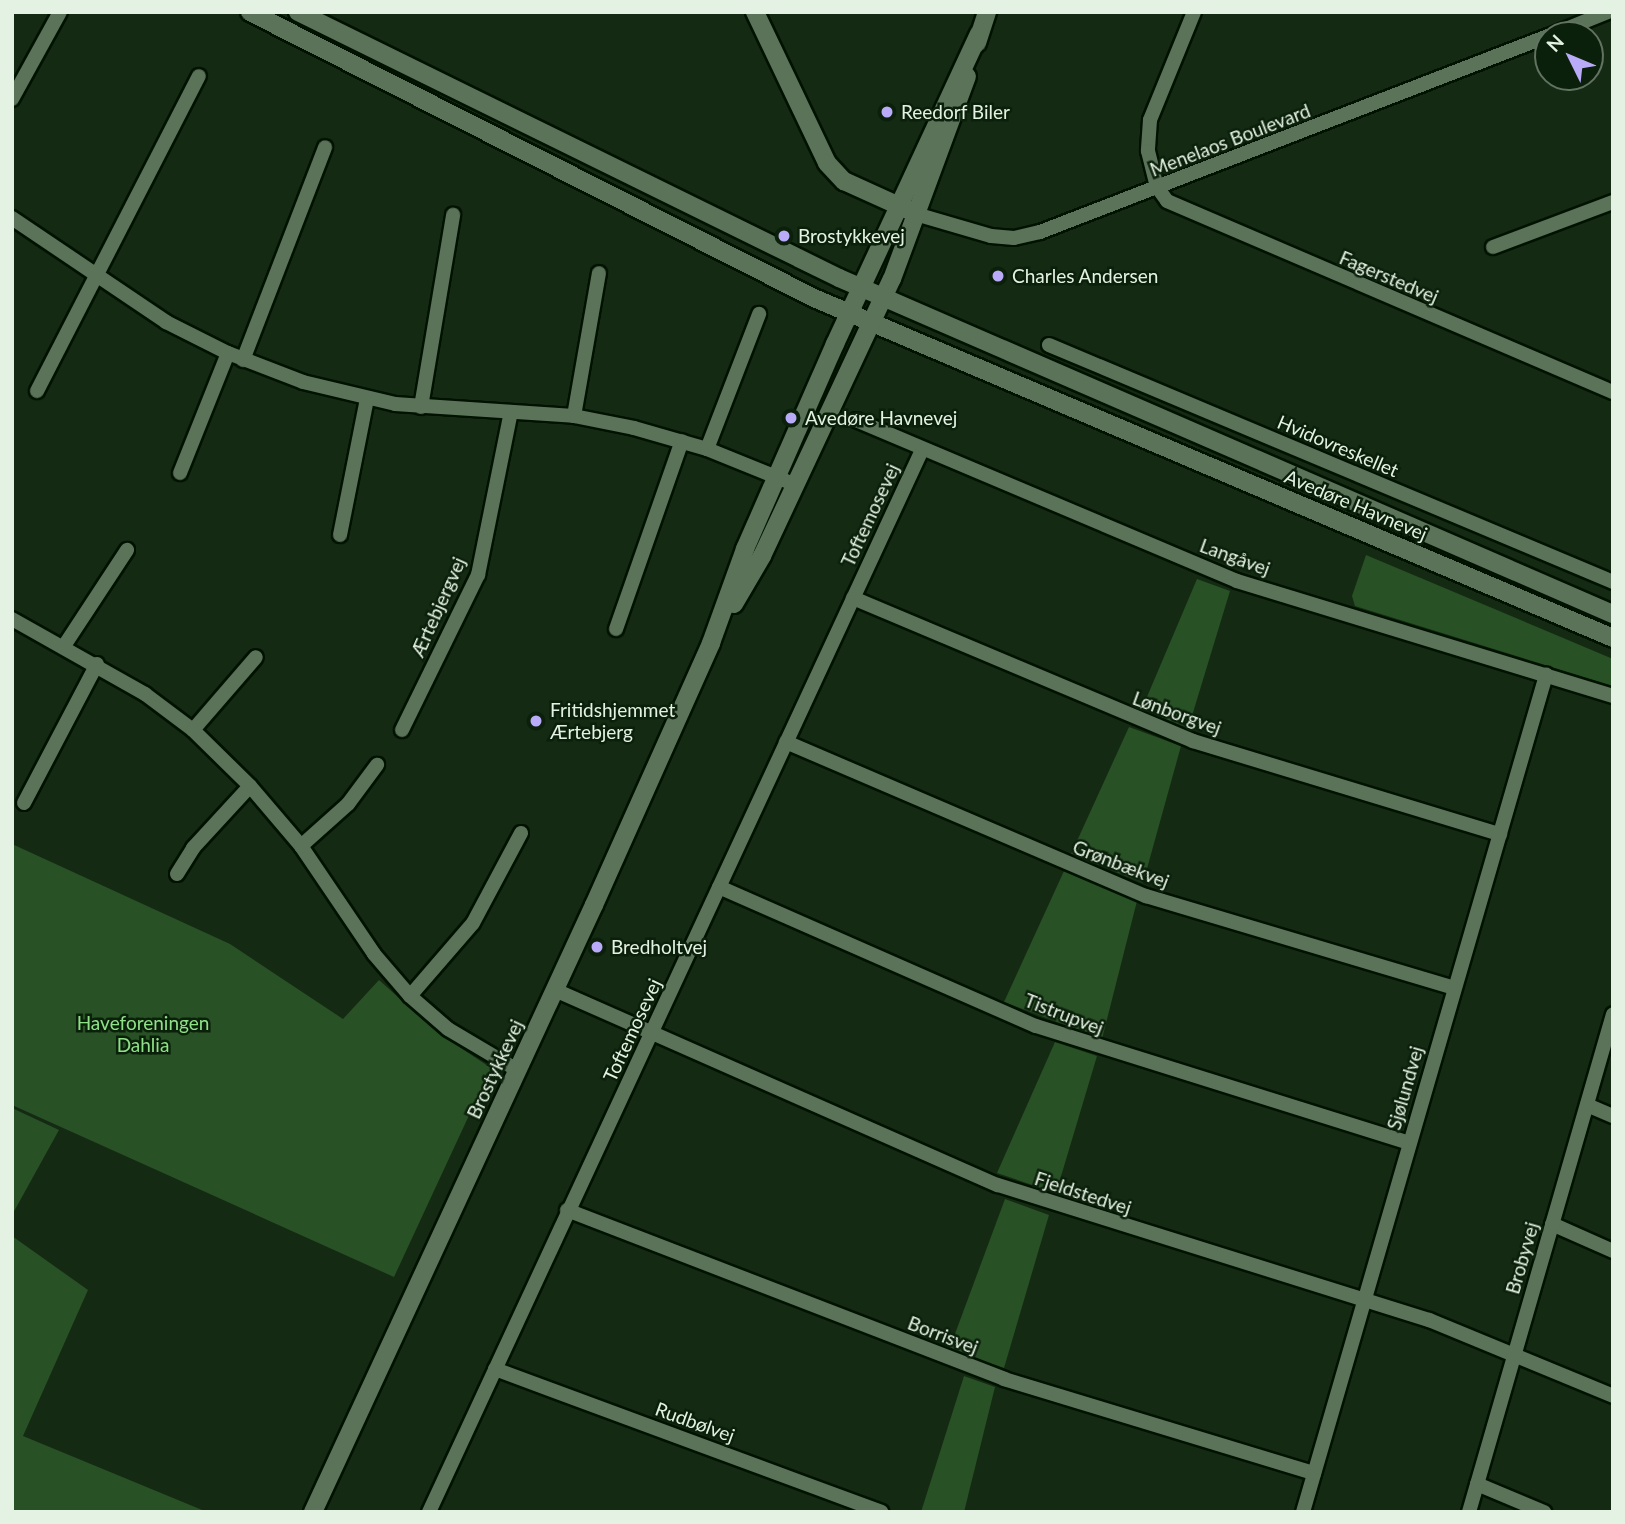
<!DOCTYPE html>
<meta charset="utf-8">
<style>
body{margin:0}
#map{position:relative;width:1625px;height:1524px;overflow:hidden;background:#152a13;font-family:Lato,sans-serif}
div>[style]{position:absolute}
.green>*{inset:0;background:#285125}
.roads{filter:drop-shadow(2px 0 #011201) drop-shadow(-2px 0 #011201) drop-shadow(0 2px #011201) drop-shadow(0 -2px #011201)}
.minor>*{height:14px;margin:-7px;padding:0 7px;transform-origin:7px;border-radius:7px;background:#5b7359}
.tertiary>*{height:18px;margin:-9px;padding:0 9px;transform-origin:9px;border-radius:9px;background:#5b7359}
.dots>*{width:19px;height:19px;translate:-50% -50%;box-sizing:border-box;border:4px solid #0b200a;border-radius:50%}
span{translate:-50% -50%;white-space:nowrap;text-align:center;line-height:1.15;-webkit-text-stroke:5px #0b200a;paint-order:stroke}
.poi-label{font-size:19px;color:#e4f2e3}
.left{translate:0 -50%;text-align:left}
.street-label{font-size:19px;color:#e4f2e3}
.park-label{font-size:19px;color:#8fe187}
.frame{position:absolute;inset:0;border:14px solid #e4f2e3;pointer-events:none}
.north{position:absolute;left:1534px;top:21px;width:70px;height:70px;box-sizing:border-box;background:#0b200a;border:2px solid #627461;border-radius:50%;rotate:313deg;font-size:19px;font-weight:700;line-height:28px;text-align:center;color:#e4f2e3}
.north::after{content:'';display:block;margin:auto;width:24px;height:32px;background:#b9abf7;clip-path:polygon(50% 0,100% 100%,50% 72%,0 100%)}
</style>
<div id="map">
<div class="green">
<i style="clip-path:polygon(1366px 555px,1613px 659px,1613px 686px,1355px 606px,1352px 596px)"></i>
<i style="clip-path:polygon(1197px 579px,1230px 591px,1188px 729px,1141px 711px)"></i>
<i style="clip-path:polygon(1129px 727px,1181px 746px,1143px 883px,1071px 854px)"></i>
<i style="clip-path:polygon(12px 844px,230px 944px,343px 1019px,379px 980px,437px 1032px,491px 1068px,394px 1277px,12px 1105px)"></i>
<i style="clip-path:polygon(1064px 871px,1137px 901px,1102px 1039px,1004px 1002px)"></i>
<i style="clip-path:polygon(1055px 1042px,1097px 1056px,1056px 1193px,997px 1173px)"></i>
<i style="clip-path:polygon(12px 1108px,59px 1130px,12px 1215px)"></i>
<i style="clip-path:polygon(1005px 1199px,1049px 1215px,1004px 1368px,949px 1350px)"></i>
<i style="clip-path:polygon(12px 1236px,88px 1290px,23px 1436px,207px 1512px,12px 1512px)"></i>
<i style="clip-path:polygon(964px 1376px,995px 1387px,964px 1512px,921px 1512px)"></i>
</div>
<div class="roads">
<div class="minor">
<i style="left:1194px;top:12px;width:117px;rotate:112.2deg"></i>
<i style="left:1150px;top:120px;width:31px;rotate:94deg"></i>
<i style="left:1148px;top:151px;width:37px;rotate:76deg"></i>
<i style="left:1157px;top:187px;width:17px;rotate:54deg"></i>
<i style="left:1167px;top:201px;width:485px;rotate:23.2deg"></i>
<i style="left:1551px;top:35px;width:61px;rotate:-22deg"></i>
<i style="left:12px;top:99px;width:99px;rotate:-61.1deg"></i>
<i style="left:919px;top:215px;width:75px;rotate:16.3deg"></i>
<i style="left:991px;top:236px;width:23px;rotate:5deg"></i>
<i style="left:1014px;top:238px;width:27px;rotate:-13deg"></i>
<i style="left:1040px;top:232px;width:544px;rotate:-21.1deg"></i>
<i style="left:12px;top:218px;width:186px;rotate:34deg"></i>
<i style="left:166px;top:322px;width:69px;rotate:26.6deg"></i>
<i style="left:228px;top:353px;width:80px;rotate:21.1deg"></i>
<i style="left:303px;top:382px;width:95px;rotate:13.4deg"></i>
<i style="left:395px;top:404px;width:179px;rotate:3.8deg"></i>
<i style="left:574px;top:416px;width:61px;rotate:11.3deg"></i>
<i style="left:634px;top:428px;width:76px;rotate:16deg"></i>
<i style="left:707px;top:449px;width:96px;rotate:22deg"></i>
<i style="left:1493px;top:247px;width:128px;rotate:-20.6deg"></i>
<i style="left:1049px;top:345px;width:612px;rotate:22.79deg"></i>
<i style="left:243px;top:360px;width:228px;rotate:-68.9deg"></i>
<i style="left:37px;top:391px;width:354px;rotate:-62.8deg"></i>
<i style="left:421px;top:407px;width:195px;rotate:-80.5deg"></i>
<i style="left:574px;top:416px;width:145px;rotate:-80.1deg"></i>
<i style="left:856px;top:420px;width:414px;rotate:22.9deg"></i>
<i style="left:1237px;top:581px;width:393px;rotate:17deg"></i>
<i style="left:707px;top:449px;width:145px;rotate:-68.9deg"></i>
<i style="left:180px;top:473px;width:129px;rotate:-68.2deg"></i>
<i style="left:340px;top:535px;width:139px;rotate:-78.8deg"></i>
<i style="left:853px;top:598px;width:369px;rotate:22.8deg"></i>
<i style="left:1193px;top:741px;width:321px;rotate:16.9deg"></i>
<i style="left:12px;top:619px;width:153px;rotate:29.4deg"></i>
<i style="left:145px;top:694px;width:60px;rotate:36.9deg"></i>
<i style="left:193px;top:730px;width:80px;rotate:44.5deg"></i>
<i style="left:250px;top:786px;width:79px;rotate:49.6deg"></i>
<i style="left:301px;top:846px;width:130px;rotate:55.9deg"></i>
<i style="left:374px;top:954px;width:55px;rotate:49.4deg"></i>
<i style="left:410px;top:996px;width:50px;rotate:41deg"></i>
<i style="left:448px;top:1029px;width:80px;rotate:30.7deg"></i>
<i style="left:616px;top:629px;width:199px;rotate:-70.7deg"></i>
<i style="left:64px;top:646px;width:115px;rotate:-56.7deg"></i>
<i style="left:193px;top:730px;width:96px;rotate:-49.2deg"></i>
<i style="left:402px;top:730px;width:173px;rotate:-63.9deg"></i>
<i style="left:478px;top:575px;width:166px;rotate:-78.6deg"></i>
<i style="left:786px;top:742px;width:392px;rotate:23.2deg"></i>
<i style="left:1146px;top:896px;width:321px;rotate:16.6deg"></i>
<i style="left:24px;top:803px;width:157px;rotate:-62.3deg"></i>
<i style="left:301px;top:846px;width:63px;rotate:-41.8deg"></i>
<i style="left:348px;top:804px;width:49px;rotate:-53.4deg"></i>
<i style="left:177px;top:874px;width:31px;rotate:-58deg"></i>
<i style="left:193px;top:848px;width:84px;rotate:-47.4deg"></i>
<i style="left:719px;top:887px;width:346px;rotate:23.7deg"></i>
<i style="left:1036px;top:1026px;width:391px;rotate:17.4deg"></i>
<i style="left:555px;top:990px;width:484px;rotate:23.8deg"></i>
<i style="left:998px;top:1185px;width:452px;rotate:17.4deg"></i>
<i style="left:1429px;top:1320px;width:199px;rotate:22.4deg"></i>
<i style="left:410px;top:996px;width:96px;rotate:-49.2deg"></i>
<i style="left:473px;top:923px;width:102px;rotate:-61.9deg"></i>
<i style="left:1587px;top:1105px;width:28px;rotate:23deg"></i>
<i style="left:567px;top:1210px;width:469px;rotate:21.1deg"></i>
<i style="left:1004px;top:1379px;width:324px;rotate:16.9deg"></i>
<i style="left:1552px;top:1224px;width:67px;rotate:23.9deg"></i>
<i style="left:495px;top:1369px;width:412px;rotate:20.3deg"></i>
<i style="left:1477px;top:1484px;width:73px;rotate:22.7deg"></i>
<i style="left:429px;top:1512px;width:1171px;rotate:-65.1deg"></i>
<i style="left:1303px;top:1512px;width:872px;rotate:-73.81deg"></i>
<i style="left:1469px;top:1512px;width:518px;rotate:-73.87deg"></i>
</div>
<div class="tertiary">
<i style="left:250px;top:12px;width:632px;rotate:26.89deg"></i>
<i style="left:814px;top:298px;width:868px;rotate:23.05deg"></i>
<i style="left:298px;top:12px;width:603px;rotate:26.18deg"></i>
<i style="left:839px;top:278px;width:844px;rotate:23.47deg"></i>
<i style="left:755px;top:12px;width:167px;rotate:64.5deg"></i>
<i style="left:827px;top:163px;width:25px;rotate:47deg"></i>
<i style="left:844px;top:181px;width:70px;rotate:24.4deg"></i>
<i style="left:977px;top:43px;width:33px;rotate:-72deg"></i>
<i style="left:734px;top:604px;width:56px;rotate:-59.7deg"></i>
<i style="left:762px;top:556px;width:306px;rotate:-64.9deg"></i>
<i style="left:892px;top:279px;width:216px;rotate:-69.7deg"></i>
<i style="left:313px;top:1512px;width:669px;rotate:-65.16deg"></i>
<i style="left:594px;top:905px;width:287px;rotate:-65.9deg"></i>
<i style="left:711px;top:643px;width:100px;rotate:-70.1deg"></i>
<i style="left:745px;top:549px;width:224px;rotate:-66.3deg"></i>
<i style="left:835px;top:344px;width:342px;rotate:-65.1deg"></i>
</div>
</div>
<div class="dots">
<i style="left:887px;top:112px;background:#b9abf7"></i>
<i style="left:784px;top:236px;background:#b9abf7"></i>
<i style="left:998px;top:276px;background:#b9abf7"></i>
<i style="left:791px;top:418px;background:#b9abf7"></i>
<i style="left:536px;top:721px;background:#b9abf7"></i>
<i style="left:597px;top:947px;background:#b9abf7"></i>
</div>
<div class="poi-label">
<span class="left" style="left:901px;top:112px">Reedorf Biler</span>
<span class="left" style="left:798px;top:236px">Brostykkevej</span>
<span class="left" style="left:1012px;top:276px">Charles Andersen</span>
<span class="left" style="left:805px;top:418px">Avedøre Havnevej</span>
<span class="left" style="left:550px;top:721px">Fritidshjemmet<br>Ærtebjerg</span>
<span class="left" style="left:611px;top:947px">Bredholtvej</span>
</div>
<div class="street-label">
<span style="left:1230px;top:140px;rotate:-21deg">Menelaos Boulevard</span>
<span style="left:1389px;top:277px;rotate:23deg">Fagerstedvej</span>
<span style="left:1338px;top:446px;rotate:23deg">Hvidovreskellet</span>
<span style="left:1356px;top:505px;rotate:23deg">Avedøre Havnevej</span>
<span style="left:870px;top:515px;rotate:-65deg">Toftemosevej</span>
<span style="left:1235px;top:557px;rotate:20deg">Langåvej</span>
<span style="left:438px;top:607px;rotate:-66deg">Ærtebjergvej</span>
<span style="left:1177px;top:713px;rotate:20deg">Lønborgvej</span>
<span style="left:1121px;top:864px;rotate:21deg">Grønbækvej</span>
<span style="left:1064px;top:1014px;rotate:21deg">Tistrupvej</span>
<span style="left:632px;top:1030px;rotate:-65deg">Toftemosevej</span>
<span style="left:495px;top:1069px;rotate:-65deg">Brostykkevej</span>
<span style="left:1405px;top:1088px;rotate:-74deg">Sjølundvej</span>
<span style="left:1083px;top:1193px;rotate:18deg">Fjeldstedvej</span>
<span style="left:1522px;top:1258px;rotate:-74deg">Brobyvej</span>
<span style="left:943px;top:1335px;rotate:21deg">Borrisvej</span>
<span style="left:695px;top:1422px;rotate:20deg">Rudbølvej</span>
</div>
<div class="park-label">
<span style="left:143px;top:1034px">Haveforeningen<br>Dahlia</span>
</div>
<div class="frame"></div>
<div class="north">N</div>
</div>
